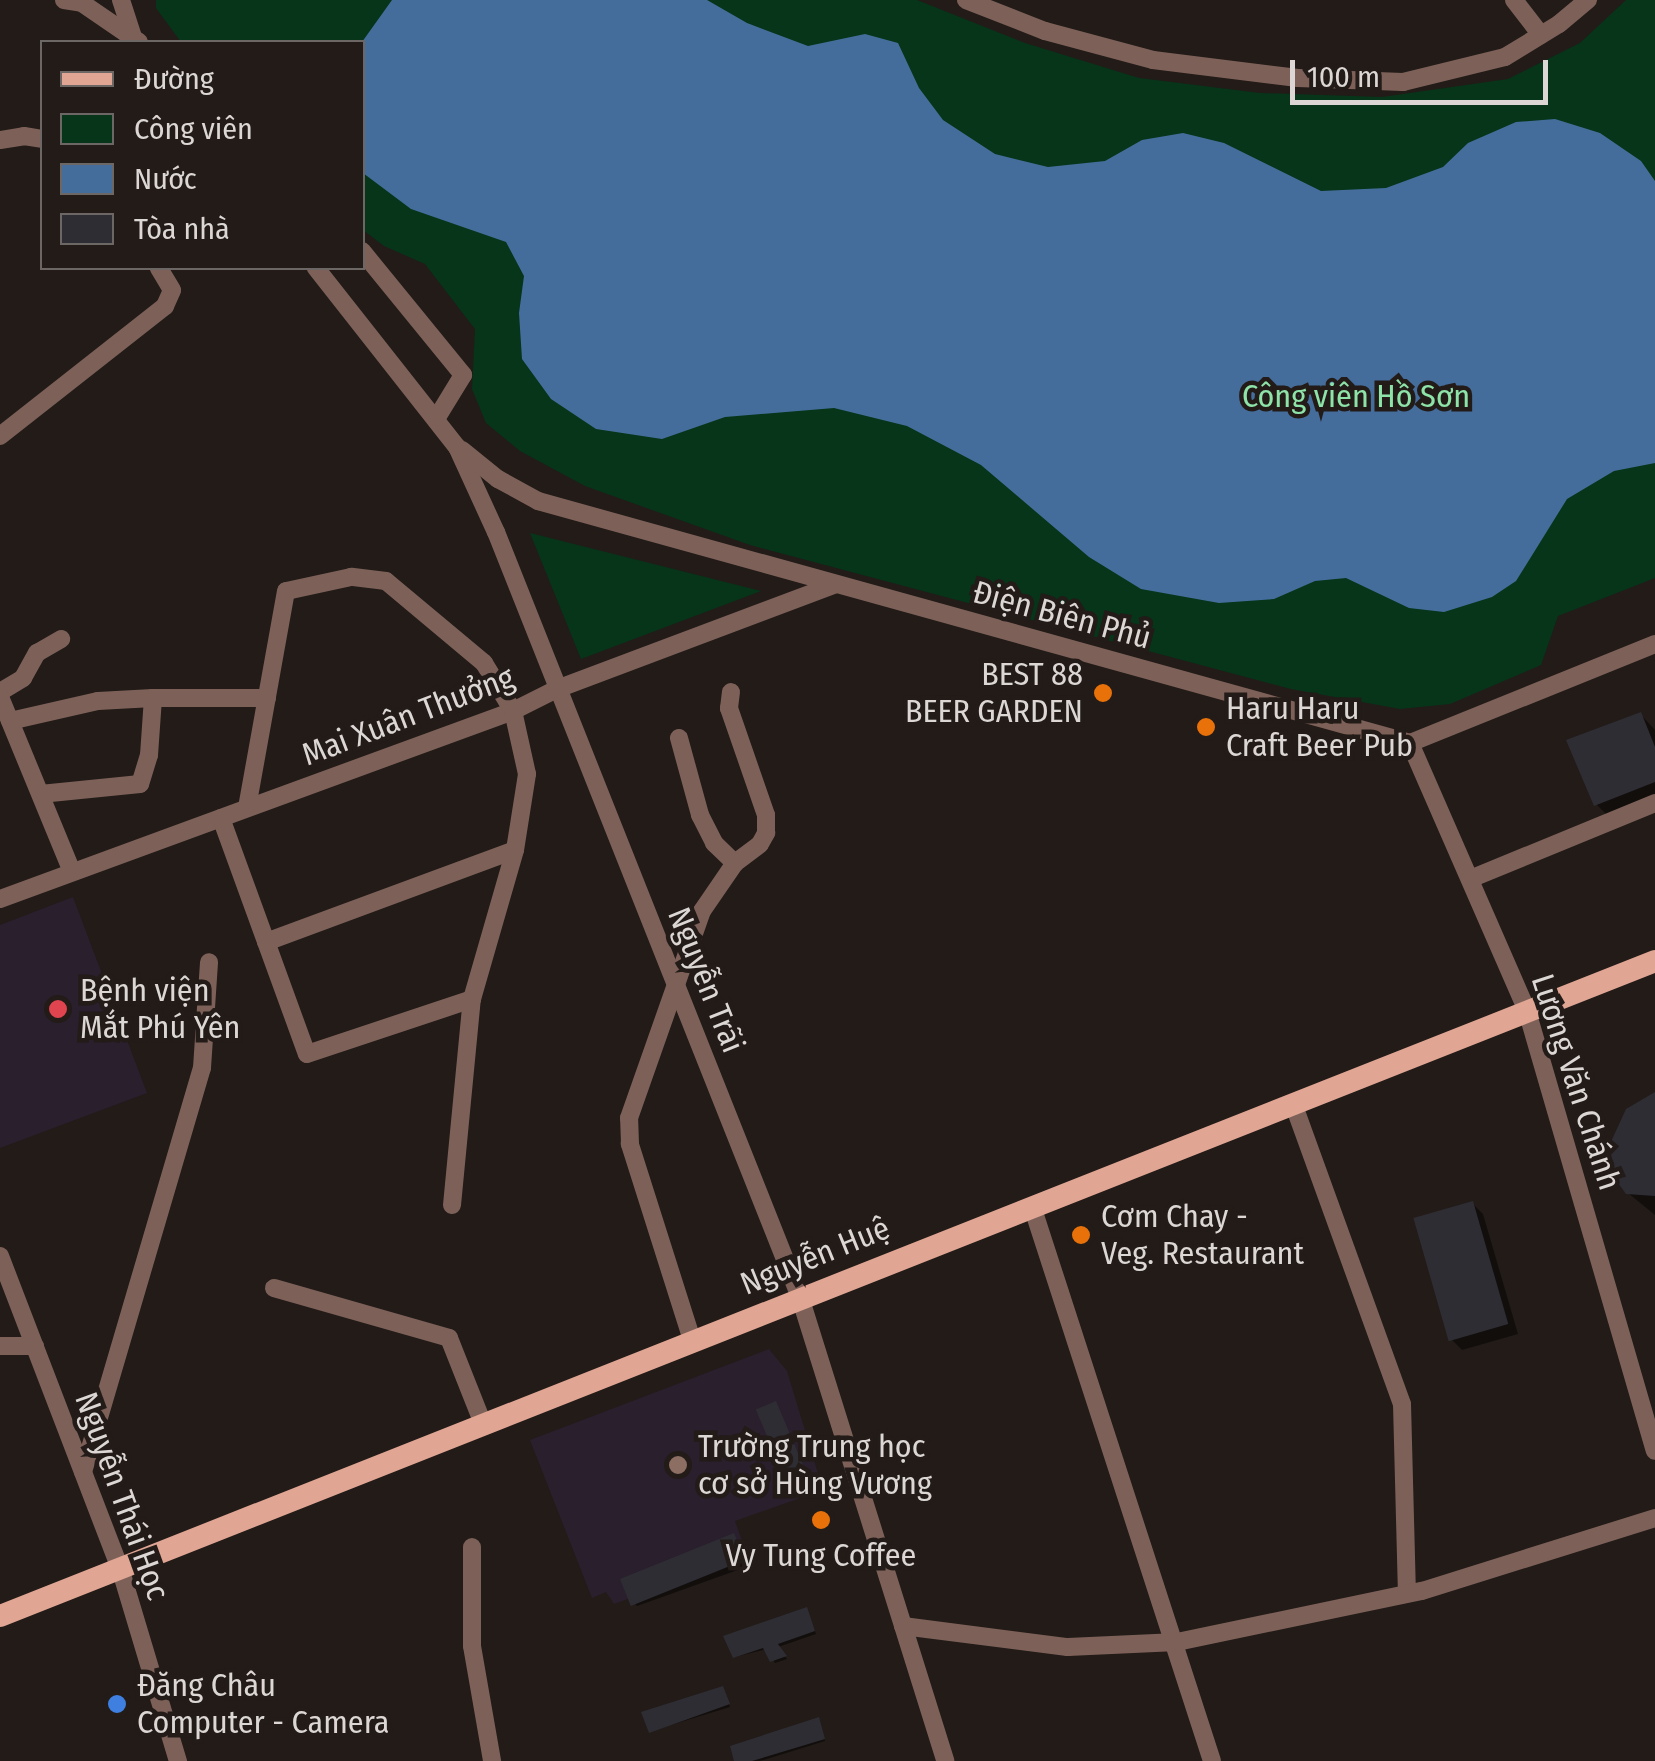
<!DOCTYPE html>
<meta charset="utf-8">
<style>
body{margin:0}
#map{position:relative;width:1655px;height:1761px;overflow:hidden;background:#221b18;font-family:"Fira Sans Condensed",sans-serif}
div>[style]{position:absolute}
.education>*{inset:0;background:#2a1f2d}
.green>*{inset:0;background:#06351a}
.water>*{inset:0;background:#456d9c}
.shadow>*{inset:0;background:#0007}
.building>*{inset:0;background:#2f2d34;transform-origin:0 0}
.minor>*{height:18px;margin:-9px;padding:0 9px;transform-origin:9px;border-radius:9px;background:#7d6158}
.major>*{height:22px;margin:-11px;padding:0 11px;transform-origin:11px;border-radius:11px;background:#e0a593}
.dots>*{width:28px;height:28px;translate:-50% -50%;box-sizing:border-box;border:5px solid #221b18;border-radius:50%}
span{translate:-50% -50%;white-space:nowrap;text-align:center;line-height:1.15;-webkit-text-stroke:9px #221b18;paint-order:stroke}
.park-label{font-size:32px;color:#8de3a8}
.street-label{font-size:32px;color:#dcd7d5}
.poi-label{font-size:32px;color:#dcd7d5}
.right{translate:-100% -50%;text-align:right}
.left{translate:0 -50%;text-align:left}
.legend{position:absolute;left:40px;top:40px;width:325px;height:230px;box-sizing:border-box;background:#221b18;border:2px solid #6c6664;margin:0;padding:12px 18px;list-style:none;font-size:30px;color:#dcd7d5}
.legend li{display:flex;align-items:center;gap:20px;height:50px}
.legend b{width:50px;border:2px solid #6c6664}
.scale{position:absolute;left:1290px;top:60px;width:258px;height:45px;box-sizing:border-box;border:5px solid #dcd7d5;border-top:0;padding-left:12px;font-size:30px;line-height:35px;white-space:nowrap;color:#dcd7d5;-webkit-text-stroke:8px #221b18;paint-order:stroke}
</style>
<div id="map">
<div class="education">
<i style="clip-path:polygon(73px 897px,147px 1093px,0 1148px,0 925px)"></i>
<i style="clip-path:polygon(769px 1349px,787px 1371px,823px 1490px,735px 1521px,747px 1555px,614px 1604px,606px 1592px,592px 1598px,530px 1440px)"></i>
</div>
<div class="green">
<i style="clip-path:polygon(156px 0,917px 0,1025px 43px,1139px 78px,1260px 93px,1382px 97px,1508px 79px,1580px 43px,1626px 0,1655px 0,1655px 578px,1558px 616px,1541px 665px,1450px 704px,1400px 709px,1291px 689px,750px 545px,585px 486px,520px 451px,486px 423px,472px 389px,475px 329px,425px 264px,384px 246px,363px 230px,362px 42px,181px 42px,156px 8px)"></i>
<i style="clip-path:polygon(530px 533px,761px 591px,581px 659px)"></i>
</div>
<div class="water">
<i style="clip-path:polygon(392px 0,707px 0,747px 23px,808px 46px,865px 34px,898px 43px,919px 88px,943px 120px,995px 154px,1048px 167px,1105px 161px,1142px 140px,1183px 133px,1224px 143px,1321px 191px,1386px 188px,1443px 167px,1468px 143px,1516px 122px,1555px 119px,1600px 133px,1641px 161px,1655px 181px,1655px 463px,1614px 471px,1567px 499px,1516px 581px,1492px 597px,1444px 612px,1409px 608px,1346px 578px,1315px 581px,1274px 599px,1219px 603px,1141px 589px,1089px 557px,981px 465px,907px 426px,834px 408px,725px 417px,662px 439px,596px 429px,551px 399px,522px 359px,519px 313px,524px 276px,506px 242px,411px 209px,363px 173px,362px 42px)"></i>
</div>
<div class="shadow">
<i style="clip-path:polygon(1641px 715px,1655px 730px,1655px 801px,1610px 818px,1596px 804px)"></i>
<i style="clip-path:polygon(1655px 1095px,1655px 1215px,1628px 1193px)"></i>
<i style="clip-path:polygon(1473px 1204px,1483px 1214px,1518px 1334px,1462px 1350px,1452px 1340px)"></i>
<i style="clip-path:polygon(733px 1536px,749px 1566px,637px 1606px,631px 1600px)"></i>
<i style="clip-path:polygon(807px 1610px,816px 1634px,778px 1647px,787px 1659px,775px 1663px,767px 1649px,735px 1657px)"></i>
<i style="clip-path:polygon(725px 1692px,730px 1707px,651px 1731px)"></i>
<i style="clip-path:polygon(820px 1722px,825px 1741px,760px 1761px,736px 1761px)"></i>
</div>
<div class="building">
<i style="clip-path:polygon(1641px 712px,1655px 747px,1655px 782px,1594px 806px,1566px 740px)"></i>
<i style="clip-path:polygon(1655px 1092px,1655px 1196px,1626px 1194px,1608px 1169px,1610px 1144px,1626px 1109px)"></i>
<i style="left:1473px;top:1201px;width:128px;height:62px;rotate:74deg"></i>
<i style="left:776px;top:1401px;width:77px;height:22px;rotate:67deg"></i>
<i style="left:734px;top:1533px;width:29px;height:123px;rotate:68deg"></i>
<i style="clip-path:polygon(807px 1607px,815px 1631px,778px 1644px,787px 1656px,770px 1662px,763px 1648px,733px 1658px,723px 1636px)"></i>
<i style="clip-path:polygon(723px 1686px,730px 1704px,649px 1733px,641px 1712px)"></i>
<i style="clip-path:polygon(819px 1717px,825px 1739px,752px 1761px,734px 1761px,730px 1746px)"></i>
</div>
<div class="minor">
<i style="left:64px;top:0;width:18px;rotate:9deg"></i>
<i style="left:82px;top:3px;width:69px;rotate:34.4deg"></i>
<i style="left:121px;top:0;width:36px;rotate:72deg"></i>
<i style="left:966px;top:0;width:85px;rotate:21.4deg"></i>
<i style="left:1045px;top:31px;width:112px;rotate:15deg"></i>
<i style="left:1153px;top:60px;width:146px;rotate:7.1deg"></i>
<i style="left:1298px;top:78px;width:105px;rotate:2.2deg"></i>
<i style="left:1403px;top:82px;width:105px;rotate:-13.8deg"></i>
<i style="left:1505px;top:57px;width:63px;rotate:-31.4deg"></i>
<i style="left:1559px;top:24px;width:38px;rotate:-40deg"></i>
<i style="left:1514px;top:0;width:44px;rotate:52.4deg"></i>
<i style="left:0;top:140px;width:24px;rotate:-9deg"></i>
<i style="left:24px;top:136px;width:18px;rotate:9deg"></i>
<i style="left:362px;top:251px;width:160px;rotate:50.8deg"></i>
<i style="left:463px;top:375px;width:52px;rotate:121.5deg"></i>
<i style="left:316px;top:268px;width:228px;rotate:51.8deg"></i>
<i style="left:457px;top:447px;width:94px;rotate:65.4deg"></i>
<i style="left:496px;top:532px;width:823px;rotate:68.33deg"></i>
<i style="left:800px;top:1297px;width:486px;rotate:72.6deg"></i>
<i style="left:0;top:436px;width:210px;rotate:-38.2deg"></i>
<i style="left:165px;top:306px;width:17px;rotate:-66deg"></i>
<i style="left:172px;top:290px;width:26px;rotate:-121deg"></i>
<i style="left:462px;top:450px;width:46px;rotate:38.9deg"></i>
<i style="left:498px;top:479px;width:46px;rotate:28.8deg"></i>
<i style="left:538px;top:501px;width:905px;rotate:15.51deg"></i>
<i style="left:1410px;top:743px;width:264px;rotate:-22deg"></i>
<i style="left:0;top:692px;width:27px;rotate:-31deg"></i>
<i style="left:23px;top:678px;width:29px;rotate:-61deg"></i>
<i style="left:37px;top:653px;width:28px;rotate:-30deg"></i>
<i style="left:0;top:697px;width:189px;rotate:67.6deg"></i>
<i style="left:153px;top:698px;width:114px"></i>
<i style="left:10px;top:721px;width:90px;rotate:-12.8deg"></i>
<i style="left:98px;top:701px;width:55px;rotate:-3.1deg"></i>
<i style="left:153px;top:698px;width:57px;rotate:94deg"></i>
<i style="left:149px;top:755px;width:30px;rotate:107deg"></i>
<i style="left:140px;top:784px;width:100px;rotate:174.3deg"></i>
<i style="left:679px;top:738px;width:80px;rotate:74.7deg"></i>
<i style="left:700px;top:815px;width:31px;rotate:63deg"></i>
<i style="left:714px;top:843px;width:29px;rotate:44deg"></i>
<i style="left:1410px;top:743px;width:292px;rotate:66.4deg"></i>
<i style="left:1527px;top:1011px;width:458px;rotate:73.8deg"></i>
<i style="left:221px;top:818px;width:251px;rotate:70deg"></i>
<i style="left:307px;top:1054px;width:174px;rotate:-18.4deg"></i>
<i style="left:472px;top:999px;width:155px;rotate:-73.9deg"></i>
<i style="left:515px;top:850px;width:77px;rotate:-81deg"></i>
<i style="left:527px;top:774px;width:65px;rotate:-102.5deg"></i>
<i style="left:513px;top:711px;width:56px;rotate:-121.1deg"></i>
<i style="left:484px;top:663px;width:128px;rotate:-140.1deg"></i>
<i style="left:386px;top:581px;width:35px;rotate:-173deg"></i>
<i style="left:351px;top:577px;width:66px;rotate:167.8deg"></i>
<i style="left:286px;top:591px;width:220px;rotate:100.2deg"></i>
<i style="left:1470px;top:879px;width:200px;rotate:-22.3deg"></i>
<i style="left:0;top:899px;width:546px;rotate:-20.13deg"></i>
<i style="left:513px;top:711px;width:49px;rotate:-26.6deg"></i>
<i style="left:557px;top:689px;width:298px;rotate:-20.6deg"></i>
<i style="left:266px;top:942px;width:265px;rotate:-20.3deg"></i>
<i style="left:1293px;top:1103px;width:320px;rotate:70.1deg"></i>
<i style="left:1402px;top:1404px;width:187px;rotate:88.5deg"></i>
<i style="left:452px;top:1205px;width:207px;rotate:-84.5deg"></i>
<i style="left:1032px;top:1206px;width:583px;rotate:72.03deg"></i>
<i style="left:0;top:1256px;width:334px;rotate:69deg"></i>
<i style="left:120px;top:1568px;width:202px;rotate:73.3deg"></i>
<i style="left:274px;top:1288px;width:182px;rotate:15.9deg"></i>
<i style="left:449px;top:1338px;width:92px;rotate:68.4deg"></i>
<i style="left:692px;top:1340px;width:206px;rotate:-107.6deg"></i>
<i style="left:630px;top:1144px;width:26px;rotate:-92deg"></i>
<i style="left:629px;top:1118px;width:219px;rotate:-70.6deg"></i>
<i style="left:702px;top:911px;width:58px;rotate:-55.5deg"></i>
<i style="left:735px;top:863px;width:31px;rotate:-37deg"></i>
<i style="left:760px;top:844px;width:13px;rotate:-61deg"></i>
<i style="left:766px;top:833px;width:18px;rotate:-90deg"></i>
<i style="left:766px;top:815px;width:113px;rotate:-109.1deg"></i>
<i style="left:729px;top:708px;width:16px;rotate:-83deg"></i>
<i style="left:0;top:1346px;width:35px"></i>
<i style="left:83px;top:1472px;width:421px;rotate:-73.6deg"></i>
<i style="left:202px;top:1068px;width:106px;rotate:-86.2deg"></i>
<i style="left:472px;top:1547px;width:99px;rotate:90deg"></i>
<i style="left:472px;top:1646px;width:117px;rotate:80.1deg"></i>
<i style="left:903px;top:1626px;width:166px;rotate:7.3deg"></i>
<i style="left:1068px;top:1647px;width:109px;rotate:-2.6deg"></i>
<i style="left:1177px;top:1642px;width:250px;rotate:-11.8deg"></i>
<i style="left:1422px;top:1591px;width:244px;rotate:-17.4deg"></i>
</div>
<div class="major">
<i style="left:0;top:1616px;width:1780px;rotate:-21.59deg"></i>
</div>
<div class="dots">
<i style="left:1103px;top:693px;background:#e8710a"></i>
<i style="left:1206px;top:727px;background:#e8710a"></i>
<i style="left:58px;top:1009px;background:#e0444e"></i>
<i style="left:1081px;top:1235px;background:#e8710a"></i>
<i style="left:678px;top:1465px;background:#8d6e63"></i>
<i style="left:821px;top:1520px;background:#e8710a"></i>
<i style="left:117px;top:1704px;background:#3f7fe0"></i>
</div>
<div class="park-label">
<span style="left:1356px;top:396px">Công viên Hồ Sơn</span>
</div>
<div class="street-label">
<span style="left:1062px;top:615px;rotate:15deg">Điện Biên Phủ</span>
<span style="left:408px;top:716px;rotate:-21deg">Mai Xuân Thưởng</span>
<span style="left:706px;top:980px;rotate:68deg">Nguyễn Trãi</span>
<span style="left:1576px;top:1082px;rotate:72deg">Lương Văn Chánh</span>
<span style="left:815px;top:1256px;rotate:-22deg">Nguyễn Huệ</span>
<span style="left:122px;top:1496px;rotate:70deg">Nguyễn Thái Học</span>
</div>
<div class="poi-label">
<span class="right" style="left:1083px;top:693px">BEST 88<br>BEER GARDEN</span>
<span class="left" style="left:1226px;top:727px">Haru Haru<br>Craft Beer Pub</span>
<span class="left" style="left:80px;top:1009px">Bệnh viện<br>Mắt Phú Yên</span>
<span class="left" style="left:1101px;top:1235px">Cơm Chay -<br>Veg. Restaurant</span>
<span class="left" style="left:698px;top:1465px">Trường Trung học<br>cơ sở Hùng Vương</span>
<span style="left:821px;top:1555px">Vy Tung Coffee</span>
<span class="left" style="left:137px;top:1704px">Đăng Châu<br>Computer - Camera</span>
</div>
<ul class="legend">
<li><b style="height:12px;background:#e0a593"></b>Đường</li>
<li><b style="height:28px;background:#06351a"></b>Công viên</li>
<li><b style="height:28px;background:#456d9c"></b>Nước</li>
<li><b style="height:28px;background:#2f2d34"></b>Tòa nhà</li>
</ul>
<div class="scale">100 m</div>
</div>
